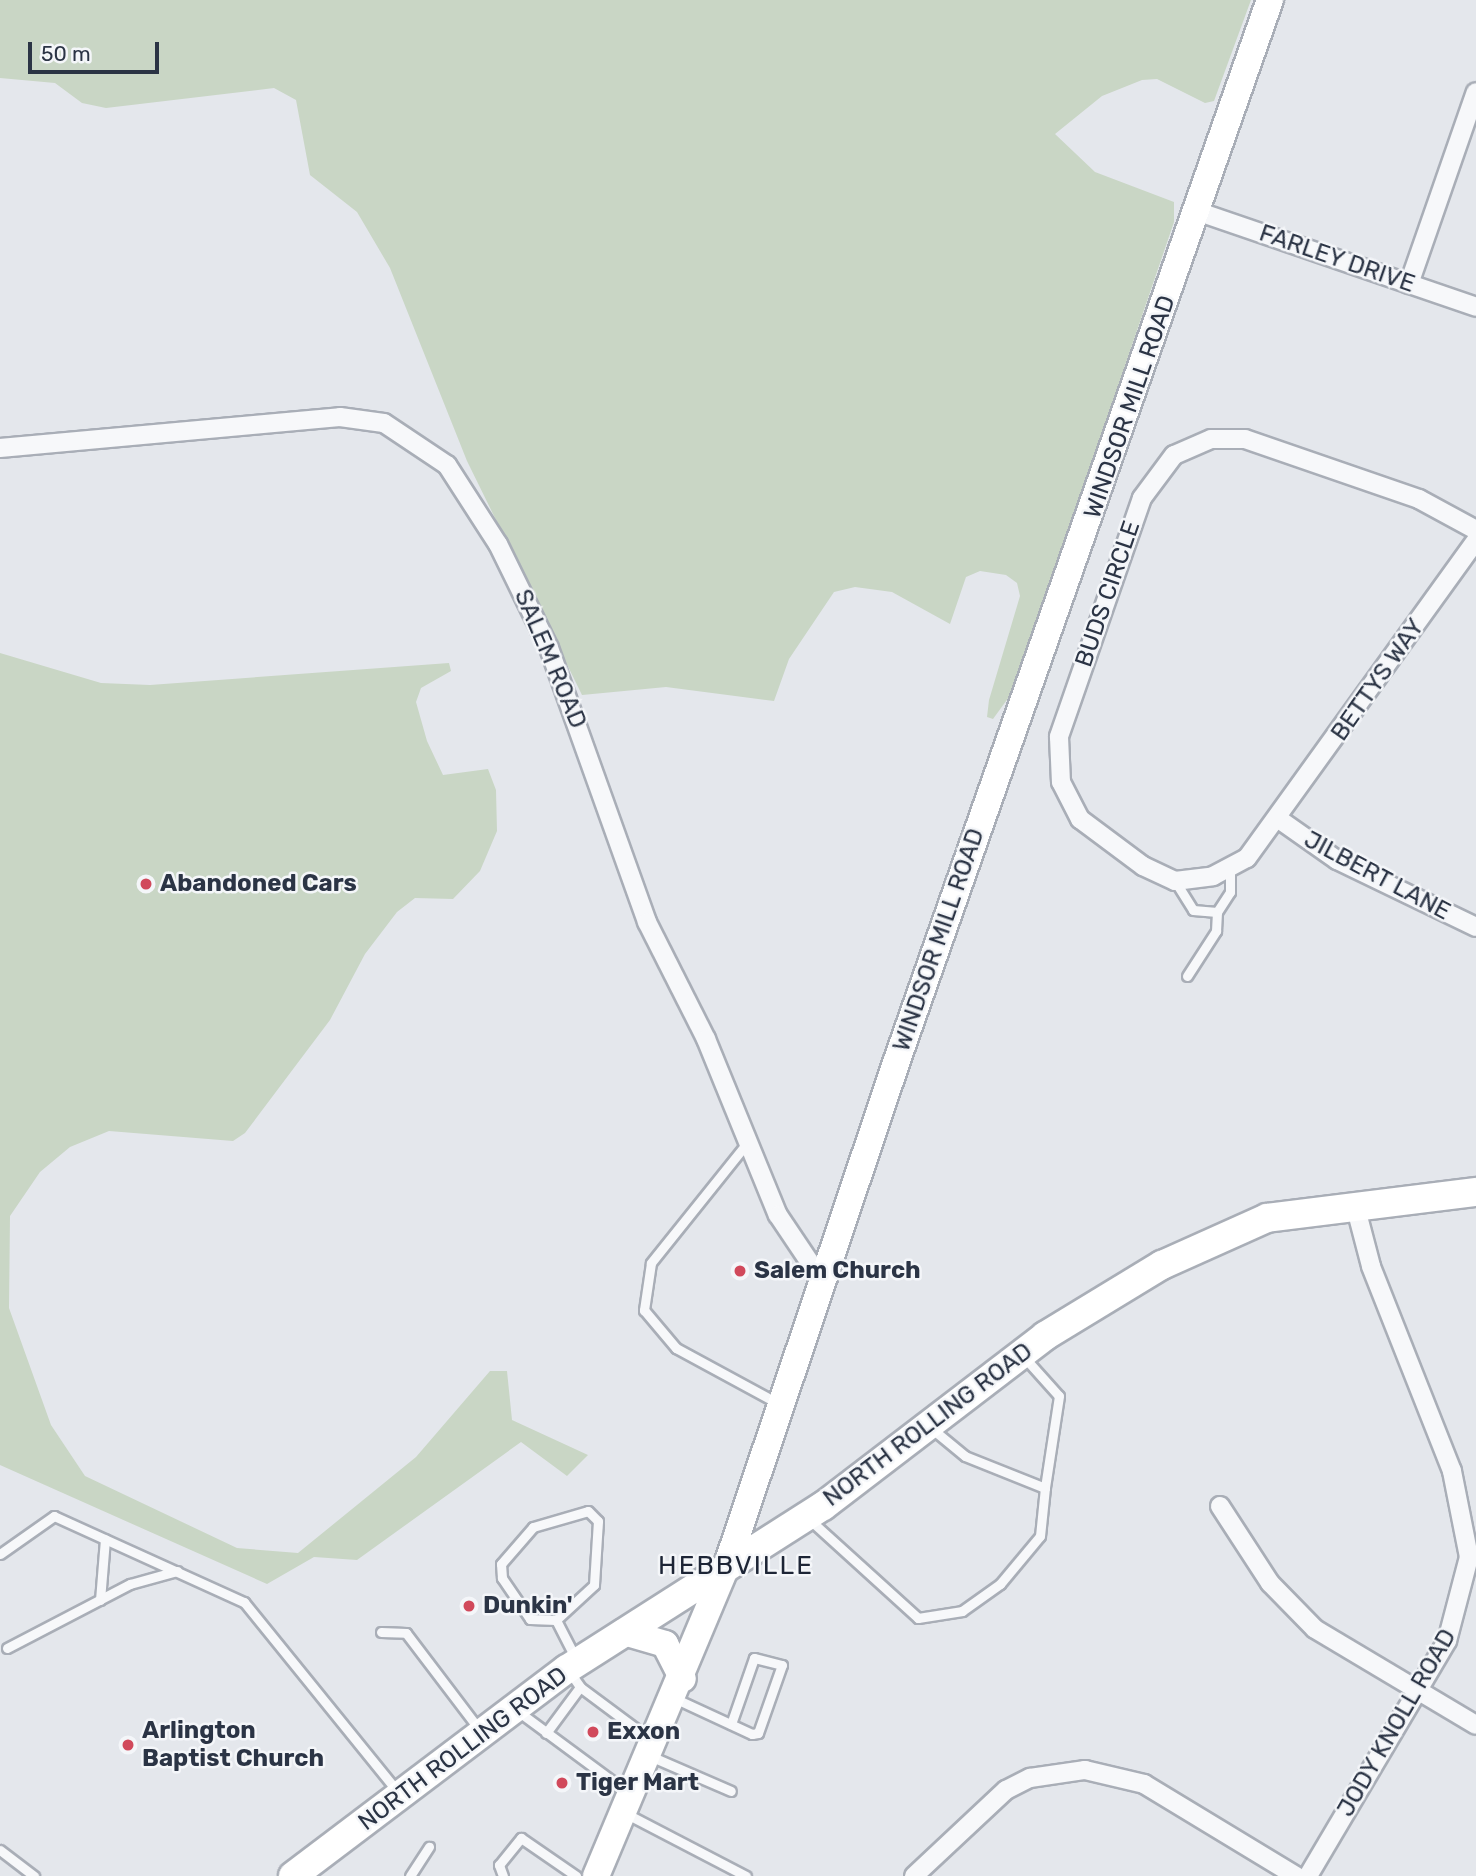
<!DOCTYPE html>
<style>
body{margin:0}
#map{position:relative;width:1476px;height:1876px;overflow:hidden;background:#e4e7ec;font-family:Rubik,sans-serif}
div>[style]{position:absolute}
.green>*{inset:0;background:#c9d6c5}
.roads{filter:drop-shadow(2px 0 #a9aeb7) drop-shadow(-2px 0 #a9aeb7) drop-shadow(0 2px #a9aeb7) drop-shadow(0 -2px #a9aeb7)}
.lane>*{height:9px;margin:-4.5px;padding:0 4.5px;transform-origin:4.5px;border-radius:4.5px;background:#f7f8fa}
.street>*{height:18px;margin:-9px;padding:0 9px;transform-origin:9px;border-radius:9px;background:#f7f8fa}
.secondary>*{height:26px;margin:-13px;padding:0 13px;transform-origin:13px;border-radius:13px;background:#fff}
.primary>*{height:28px;margin:-14px;padding:0 14px;transform-origin:14px;border-radius:14px;background:#fff}
.dots>*{width:19px;height:19px;translate:-50% -50%;box-sizing:border-box;border:4px solid #f4f6f9;border-radius:50%}
span{translate:-50% -50%;white-space:nowrap;text-align:center;line-height:1.15;-webkit-text-stroke:5px #f4f6f9;paint-order:stroke}
.street-label{font-size:24px;color:#2b3445}
.poi-label{font-size:24px;color:#2b3445;font-weight:700}
.left{translate:0 -50%;text-align:left}
.neighbourhood-label{font-size:26px;color:#1d2536;letter-spacing:2px}
.scale{position:absolute;left:28px;top:42px;width:131px;height:32px;box-sizing:border-box;border:4px solid #2b3445;border-top:0;padding-left:9px;font-size:21px;line-height:24px;white-space:nowrap;color:#2b3445;-webkit-text-stroke:5px #f4f6f9;paint-order:stroke}
</style>
<div id="map">
<div class="green">
<i style="clip-path:polygon(0 0,1251px 0,1214px 101px,1205px 103px,1157px 79px,1142px 80px,1102px 96px,1055px 134px,1095px 172px,1174px 202px,1174px 222px,1054px 574px,1009px 697px,993px 719px,987px 717px,989px 700px,1020px 596px,1017px 583px,1006px 575px,980px 571px,966px 577px,950px 624px,892px 592px,855px 587px,834px 592px,789px 659px,774px 701px,666px 687px,582px 695px,467px 461px,390px 268px,357px 212px,310px 175px,296px 100px,274px 88px,106px 108px,82px 103px,55px 83px,0 78px)"></i>
<i style="clip-path:polygon(0 653px,101px 683px,150px 685px,449px 663px,451px 671px,421px 688px,416px 702px,427px 741px,443px 775px,488px 769px,496px 790px,497px 831px,480px 871px,453px 899px,415px 898px,397px 912px,365px 954px,330px 1020px,245px 1133px,233px 1141px,109px 1131px,70px 1147px,40px 1172px,10px 1216px,9px 1308px,51px 1425px,85px 1476px,237px 1548px,298px 1553px,416px 1457px,490px 1371px,507px 1371px,512px 1420px,588px 1455px,567px 1476px,521px 1442px,357px 1560px,314px 1557px,267px 1584px,0 1465px)"></i>
</div>
<div class="roads">
<div class="lane">
<i style="left:1175px;top:881px;width:34px;rotate:58deg"></i>
<i style="left:1193px;top:910px;width:24px;rotate:5deg"></i>
<i style="left:1217px;top:912px;width:24px;rotate:-57deg"></i>
<i style="left:1230px;top:892px;width:23px;rotate:-90deg"></i>
<i style="left:1187px;top:976px;width:54px;rotate:-57.2deg"></i>
<i style="left:1216px;top:931px;width:19px;rotate:-87deg"></i>
<i style="left:747px;top:1143px;width:154px;rotate:128.7deg"></i>
<i style="left:651px;top:1263px;width:48px;rotate:98.5deg"></i>
<i style="left:644px;top:1310px;width:50px;rotate:49.9deg"></i>
<i style="left:676px;top:1348px;width:117px;rotate:28.5deg"></i>
<i style="left:1024px;top:1357px;width:52px;rotate:48.1deg"></i>
<i style="left:1059px;top:1396px;width:93px;rotate:98.7deg"></i>
<i style="left:810px;top:1520px;width:146px;rotate:42.2deg"></i>
<i style="left:918px;top:1618px;width:45px;rotate:-9deg"></i>
<i style="left:962px;top:1611px;width:47px;rotate:-35.4deg"></i>
<i style="left:1000px;top:1584px;width:62px;rotate:-50.2deg"></i>
<i style="left:1040px;top:1536px;width:48px;rotate:-84.1deg"></i>
<i style="left:1045px;top:1488px;width:86px;rotate:-158.2deg"></i>
<i style="left:965px;top:1456px;width:44px;rotate:-140.5deg"></i>
<i style="left:0;top:1554px;width:66px;rotate:-35.1deg"></i>
<i style="left:54px;top:1516px;width:209px;rotate:24.4deg"></i>
<i style="left:244px;top:1602px;width:245px;rotate:51deg"></i>
<i style="left:100px;top:1600px;width:61px;rotate:-85.3deg"></i>
<i style="left:556px;top:1620px;width:26px;rotate:-178deg"></i>
<i style="left:530px;top:1619px;width:50px;rotate:-124.3deg"></i>
<i style="left:502px;top:1578px;width:14px;rotate:-94deg"></i>
<i style="left:501px;top:1564px;width:49px;rotate:-49.1deg"></i>
<i style="left:533px;top:1527px;width:57px;rotate:-16.2deg"></i>
<i style="left:588px;top:1511px;width:14px;rotate:45deg"></i>
<i style="left:598px;top:1521px;width:64px;rotate:93.6deg"></i>
<i style="left:594px;top:1585px;width:52px;rotate:137.4deg"></i>
<i style="left:556px;top:1620px;width:44px;rotate:62.9deg"></i>
<i style="left:381px;top:1632px;width:25px;rotate:2deg"></i>
<i style="left:406px;top:1633px;width:121px;rotate:52.8deg"></i>
<i style="left:7px;top:1648px;width:139px;rotate:-27.5deg"></i>
<i style="left:130px;top:1584px;width:49px;rotate:-15.5deg"></i>
<i style="left:569px;top:1671px;width:19px;rotate:55deg"></i>
<i style="left:580px;top:1687px;width:89px;rotate:36.7deg"></i>
<i style="left:674px;top:1698px;width:86px;rotate:24.8deg"></i>
<i style="left:752px;top:1734px;width:6px;rotate:-9deg"></i>
<i style="left:758px;top:1733px;width:72px;rotate:-70.6deg"></i>
<i style="left:782px;top:1665px;width:29px;rotate:-166deg"></i>
<i style="left:754px;top:1658px;width:70px;rotate:109.2deg"></i>
<i style="left:519px;top:1712px;width:134px;rotate:36.5deg"></i>
<i style="left:546px;top:1733px;width:57px;rotate:-53.5deg"></i>
<i style="left:650px;top:1756px;width:88px;rotate:23.4deg"></i>
<i style="left:627px;top:1814px;width:134px;rotate:27.5deg"></i>
<i style="left:0;top:1850px;width:43px;rotate:37.4deg"></i>
<i style="left:410px;top:1876px;width:35px;rotate:-57deg"></i>
<i style="left:503px;top:1876px;width:12px;rotate:-110deg"></i>
<i style="left:499px;top:1865px;width:35px;rotate:-51deg"></i>
<i style="left:521px;top:1838px;width:67px;rotate:34.6deg"></i>
</div>
<div class="street">
<i style="left:1199px;top:212px;width:293px;rotate:18.9deg"></i>
<i style="left:1409px;top:284px;width:203px;rotate:-70.8deg"></i>
<i style="left:0;top:448px;width:341px;rotate:-5.2deg"></i>
<i style="left:340px;top:417px;width:44px;rotate:7.8deg"></i>
<i style="left:384px;top:423px;width:76px;rotate:33.7deg"></i>
<i style="left:447px;top:465px;width:94px;rotate:57.2deg"></i>
<i style="left:498px;top:544px;width:116px;rotate:63.9deg"></i>
<i style="left:549px;top:648px;width:291px;rotate:70.3deg"></i>
<i style="left:647px;top:922px;width:131px;rotate:63.2deg"></i>
<i style="left:706px;top:1039px;width:190px;rotate:67.8deg"></i>
<i style="left:778px;top:1215px;width:81px;rotate:56.1deg"></i>
<i style="left:1476px;top:530px;width:65px;rotate:-151.5deg"></i>
<i style="left:1419px;top:499px;width:184px;rotate:-161deg"></i>
<i style="left:1245px;top:439px;width:34px;rotate:180deg"></i>
<i style="left:1211px;top:439px;width:40px;rotate:156.6deg"></i>
<i style="left:1174px;top:455px;width:54px;rotate:126.7deg"></i>
<i style="left:1142px;top:498px;width:253px;rotate:109.2deg"></i>
<i style="left:1059px;top:737px;width:45px;rotate:87.5deg"></i>
<i style="left:1061px;top:782px;width:42px;rotate:62.8deg"></i>
<i style="left:1080px;top:819px;width:79px;rotate:36.7deg"></i>
<i style="left:1143px;top:866px;width:35px;rotate:25deg"></i>
<i style="left:1175px;top:881px;width:38px;rotate:-7deg"></i>
<i style="left:1213px;top:876px;width:38px;rotate:-28deg"></i>
<i style="left:1247px;top:858px;width:392px;rotate:-54.2deg"></i>
<i style="left:1280px;top:820px;width:70px;rotate:35.1deg"></i>
<i style="left:1337px;top:860px;width:154px;rotate:25.7deg"></i>
<i style="left:1220px;top:1506px;width:92px;rotate:57deg"></i>
<i style="left:1270px;top:1583px;width:64px;rotate:45.6deg"></i>
<i style="left:1315px;top:1629px;width:187px;rotate:30.8deg"></i>
<i style="left:914px;top:1876px;width:126px;rotate:-43.1deg"></i>
<i style="left:1006px;top:1790px;width:27px;rotate:-27deg"></i>
<i style="left:1030px;top:1778px;width:56px;rotate:-8.3deg"></i>
<i style="left:1085px;top:1770px;width:61px;rotate:13.3deg"></i>
<i style="left:1144px;top:1784px;width:178px;rotate:31.2deg"></i>
<i style="left:1308px;top:1876px;width:273px;rotate:-59.4deg"></i>
<i style="left:1447px;top:1641px;width:87px;rotate:-75.3deg"></i>
<i style="left:1469px;top:1557px;width:88px;rotate:-101.2deg"></i>
<i style="left:1452px;top:1471px;width:220px;rotate:-111.6deg"></i>
<i style="left:1371px;top:1266px;width:63px;rotate:-104.7deg"></i>
</div>
<div class="secondary">
<i style="left:624px;top:1632px;width:43px;rotate:16.3deg"></i>
<i style="left:665px;top:1644px;width:39px;rotate:63deg"></i>
<i style="left:596px;top:1876px;width:337px;rotate:-67.2deg"></i>
<i style="left:727px;top:1565px;width:530px;rotate:-71.39deg"></i>
<i style="left:896px;top:1063px;width:1127px;rotate:-70.62deg"></i>
</div>
<div class="primary">
<i style="left:293px;top:1876px;width:343px;rotate:-37.1deg"></i>
<i style="left:567px;top:1669px;width:303px;rotate:-32.5deg"></i>
<i style="left:823px;top:1506px;width:280px;rotate:-37.4deg"></i>
<i style="left:1045px;top:1336px;width:137px;rotate:-31.3deg"></i>
<i style="left:1162px;top:1265px;width:115px;rotate:-24.1deg"></i>
<i style="left:1267px;top:1218px;width:211px;rotate:-7.1deg"></i>
</div>
</div>
<div class="dots">
<i style="left:146px;top:884px;background:#d1495b"></i>
<i style="left:740px;top:1271px;background:#d1495b"></i>
<i style="left:469px;top:1606px;background:#d1495b"></i>
<i style="left:593px;top:1732px;background:#d1495b"></i>
<i style="left:128px;top:1745px;background:#d1495b"></i>
<i style="left:562px;top:1783px;background:#d1495b"></i>
</div>
<div class="street-label">
<span style="left:1337px;top:259px;rotate:19deg">FARLEY DRIVE</span>
<span style="left:1130px;top:407px;rotate:-71deg">WINDSOR MILL ROAD</span>
<span style="left:1108px;top:594px;rotate:-71deg">BUDS CIRCLE</span>
<span style="left:550px;top:659px;rotate:67deg">SALEM ROAD</span>
<span style="left:1378px;top:680px;rotate:-55deg">BETTYS WAY</span>
<span style="left:1377px;top:876px;rotate:28deg">JILBERT LANE</span>
<span style="left:939px;top:940px;rotate:-71deg">WINDSOR MILL ROAD</span>
<span style="left:928px;top:1425px;rotate:-37deg">NORTH ROLLING ROAD</span>
<span style="left:1397px;top:1723px;rotate:-60deg">JODY KNOLL ROAD</span>
<span style="left:463px;top:1749px;rotate:-37deg">NORTH ROLLING ROAD</span>
</div>
<div class="poi-label">
<span class="left" style="left:160px;top:884px">Abandoned Cars</span>
<span class="left" style="left:754px;top:1271px">Salem Church</span>
<span class="left" style="left:483px;top:1606px">Dunkin'</span>
<span class="left" style="left:142px;top:1745px">Arlington<br>Baptist Church</span>
<span class="left" style="left:607px;top:1732px">Exxon</span>
<span class="left" style="left:576px;top:1783px">Tiger Mart</span>
</div>
<div class="neighbourhood-label">
<span style="left:736px;top:1566px">HEBBVILLE</span>
</div>
<div class="scale">50 m</div>
</div>
